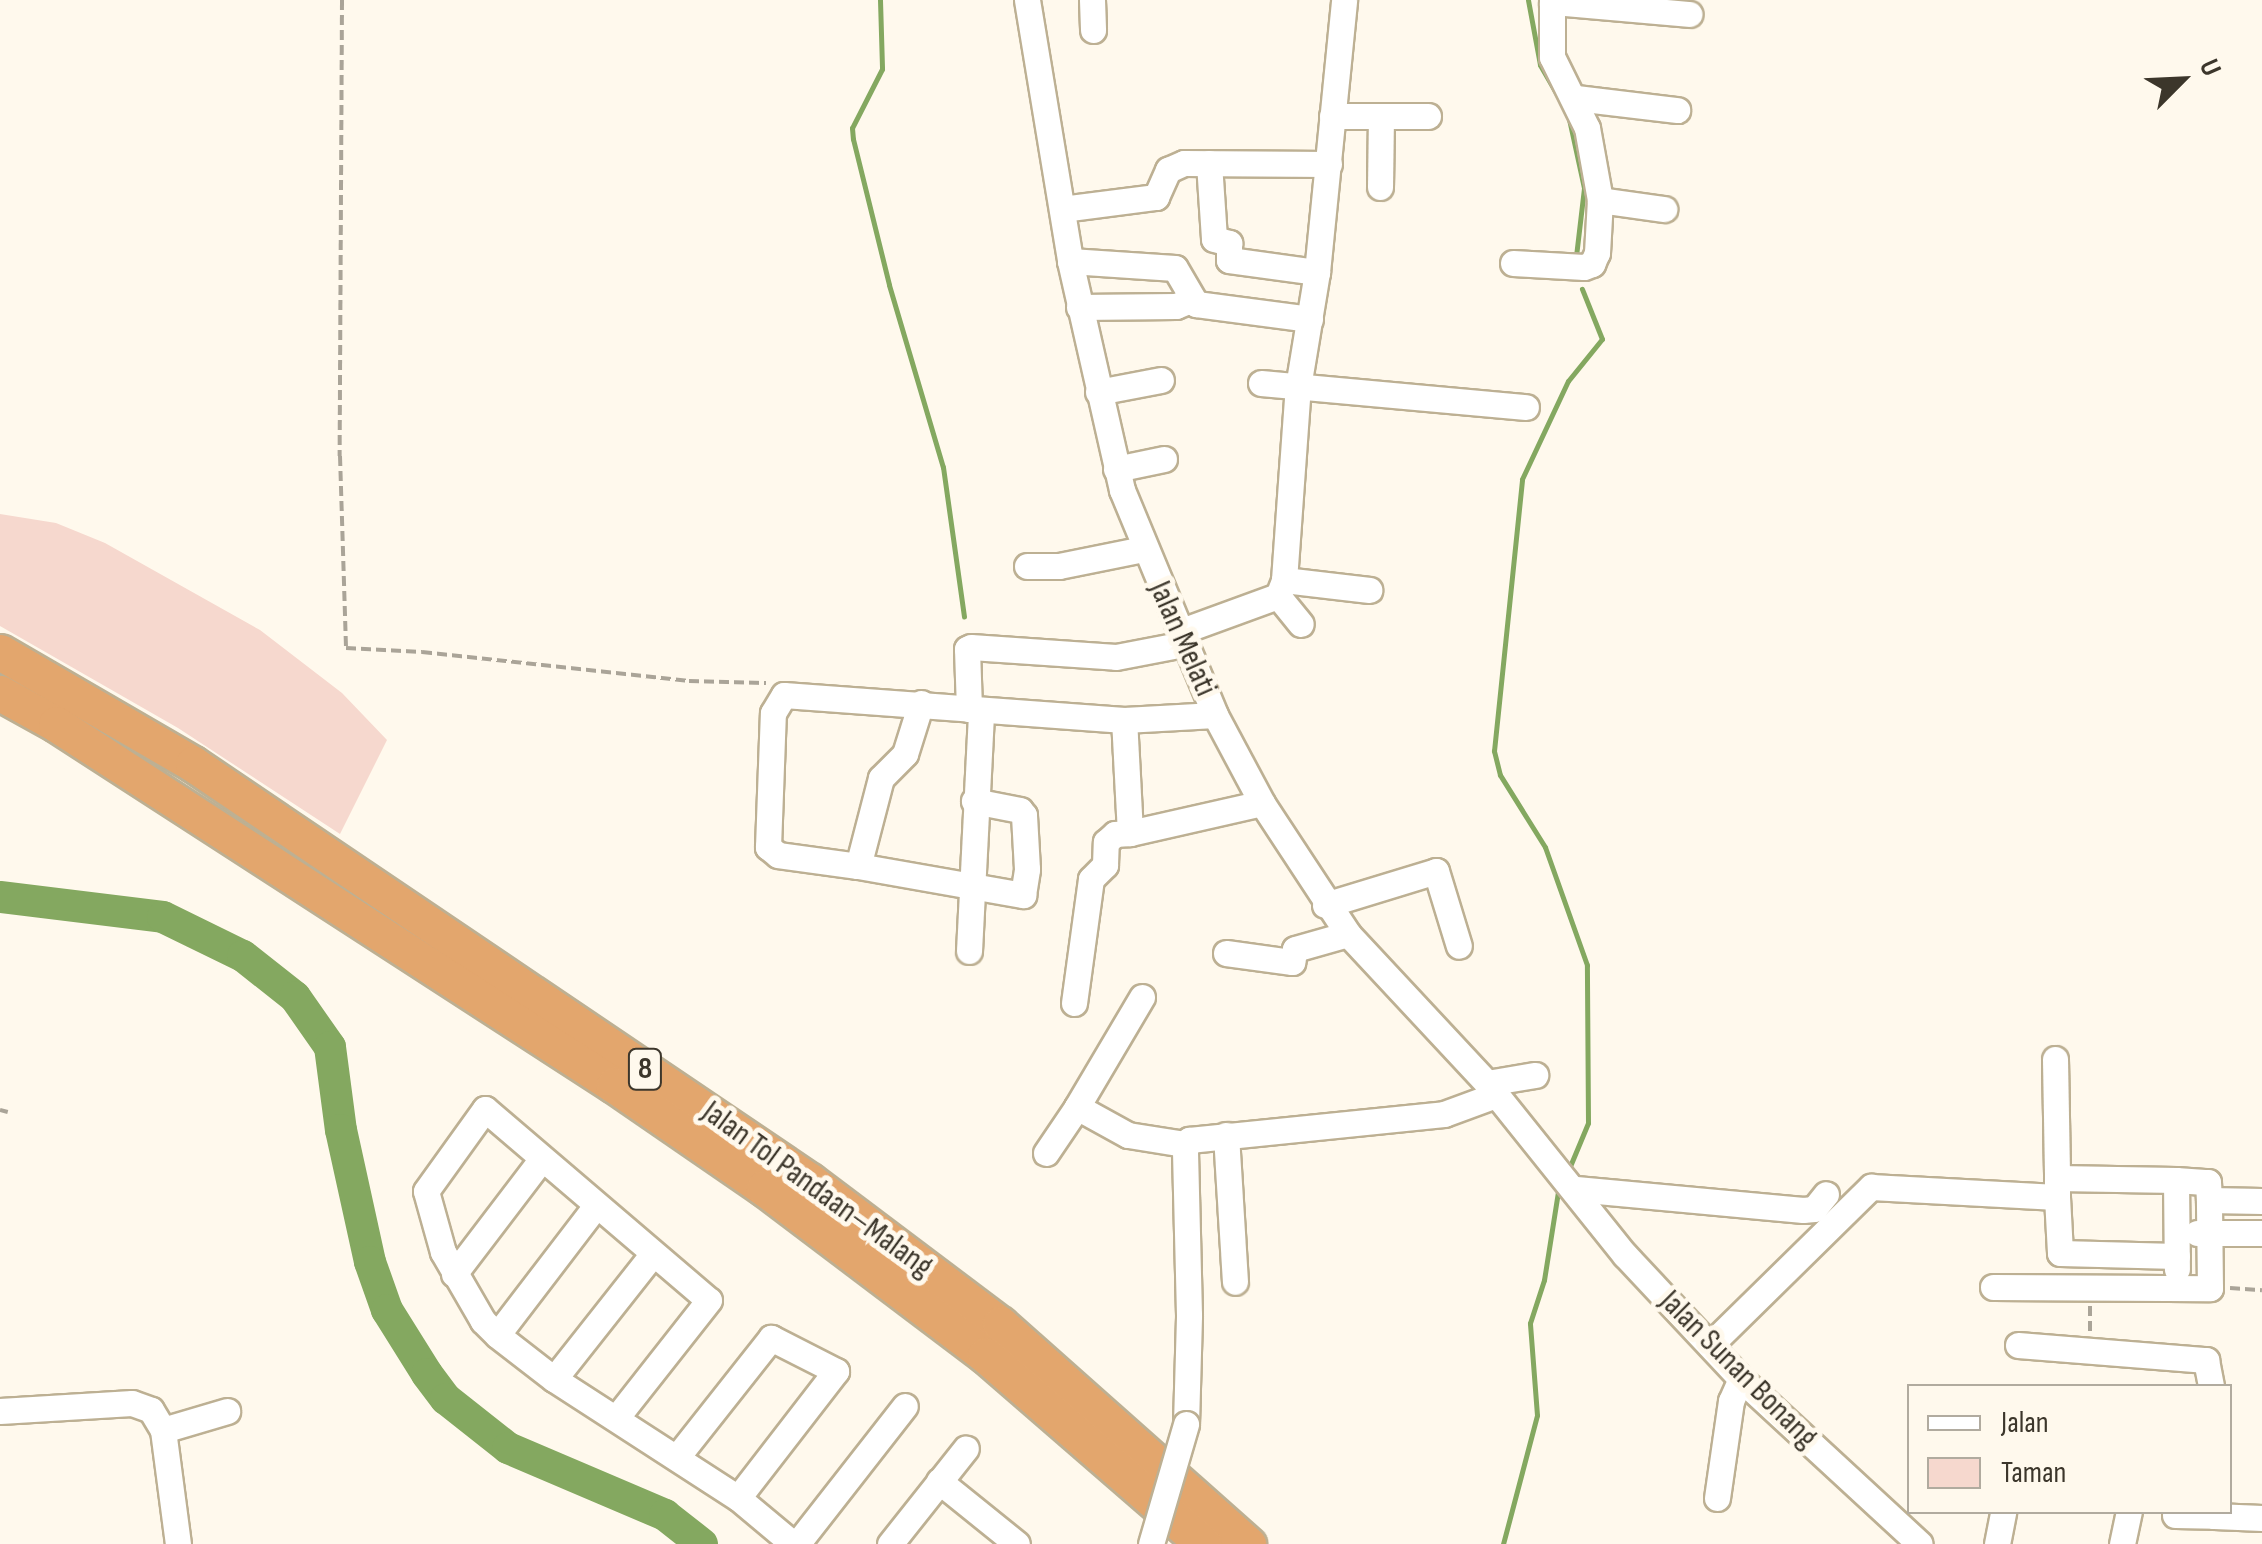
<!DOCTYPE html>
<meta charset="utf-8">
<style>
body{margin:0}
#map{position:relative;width:2262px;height:1544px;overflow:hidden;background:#fff9ed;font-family:"Sofia Sans Condensed",sans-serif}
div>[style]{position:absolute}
.green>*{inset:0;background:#f6d8ce}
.stream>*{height:5px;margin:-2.5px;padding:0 2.5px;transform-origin:2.5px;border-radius:2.5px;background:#84a860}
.river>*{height:32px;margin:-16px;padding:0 16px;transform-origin:16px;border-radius:16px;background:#84a860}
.path>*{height:4px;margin-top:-2px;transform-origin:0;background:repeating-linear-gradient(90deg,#aaa498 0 10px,transparent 0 15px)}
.roads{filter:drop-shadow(2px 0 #bdb093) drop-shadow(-2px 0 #bdb093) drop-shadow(0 2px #bdb093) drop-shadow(0 -2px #bdb093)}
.minor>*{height:25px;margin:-12.5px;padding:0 12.5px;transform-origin:12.5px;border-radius:12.5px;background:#fff}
.highway>*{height:35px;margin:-17.5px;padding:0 17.5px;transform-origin:17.5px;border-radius:17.5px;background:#e3a66d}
.bridges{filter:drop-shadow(2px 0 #bdb093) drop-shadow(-2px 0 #bdb093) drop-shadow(0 2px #bdb093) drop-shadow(0 -2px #bdb093)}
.minor-bridge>*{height:25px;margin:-12.5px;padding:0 12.5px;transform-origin:12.5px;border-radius:12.5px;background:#fff}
span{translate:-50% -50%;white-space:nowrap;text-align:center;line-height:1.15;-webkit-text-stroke:10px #fff9ed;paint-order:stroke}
.shield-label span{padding:2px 8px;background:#fff9ed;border:2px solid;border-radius:8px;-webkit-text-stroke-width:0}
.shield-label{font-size:30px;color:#3c362b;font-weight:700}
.street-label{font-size:32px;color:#3c362b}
.legend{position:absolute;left:1907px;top:1384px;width:325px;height:130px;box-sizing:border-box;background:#fff9ed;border:2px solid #b1ab9f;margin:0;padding:12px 18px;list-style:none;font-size:30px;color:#3c362b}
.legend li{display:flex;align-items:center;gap:20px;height:50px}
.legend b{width:50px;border:2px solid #b1ab9f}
.north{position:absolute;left:2132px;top:30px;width:100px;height:100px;-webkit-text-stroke:8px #fff9ed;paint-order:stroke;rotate:66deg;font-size:28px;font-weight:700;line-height:40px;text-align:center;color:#3c362b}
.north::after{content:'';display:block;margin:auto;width:35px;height:45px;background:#3c362b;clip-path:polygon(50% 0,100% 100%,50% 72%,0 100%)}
</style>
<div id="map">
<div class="green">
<i style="clip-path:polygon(0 514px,56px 523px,105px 543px,260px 630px,342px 693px,387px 740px,340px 834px,178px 728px,0 626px)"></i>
</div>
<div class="stream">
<i style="left:880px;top:0;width:69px;rotate:88.3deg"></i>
<i style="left:882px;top:69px;width:66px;rotate:117deg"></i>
<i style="left:852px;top:128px;width:11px;rotate:85deg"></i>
<i style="left:853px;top:139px;width:150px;rotate:76.1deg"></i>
<i style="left:889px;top:285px;width:190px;rotate:73.5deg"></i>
<i style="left:943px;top:467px;width:151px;rotate:82deg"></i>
<i style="left:1528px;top:0;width:66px;rotate:79.5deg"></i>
<i style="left:1540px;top:65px;width:36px;rotate:60deg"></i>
<i style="left:1569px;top:119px;width:71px;rotate:77.7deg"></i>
<i style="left:1584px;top:188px;width:68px;rotate:96.7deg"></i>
<i style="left:1568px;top:1171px;width:52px;rotate:-67.4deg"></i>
<i style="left:1588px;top:1123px;width:158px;rotate:-90.4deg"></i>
<i style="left:1587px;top:965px;width:125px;rotate:-109.6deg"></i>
<i style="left:1545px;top:847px;width:85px;rotate:-122deg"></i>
<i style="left:1500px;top:775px;width:25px;rotate:-104deg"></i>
<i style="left:1494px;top:751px;width:273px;rotate:-84.1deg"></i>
<i style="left:1522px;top:479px;width:108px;rotate:-64.9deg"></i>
<i style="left:1568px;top:381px;width:54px;rotate:-51deg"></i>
<i style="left:1602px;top:339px;width:54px;rotate:-111.8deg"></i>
<i style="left:1503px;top:1544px;width:133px;rotate:-75.2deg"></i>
<i style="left:1537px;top:1415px;width:92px;rotate:-94.4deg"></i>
<i style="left:1530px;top:1323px;width:45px;rotate:-72deg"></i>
<i style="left:1544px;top:1280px;width:96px;rotate:-81deg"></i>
</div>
<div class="river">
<i style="left:0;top:897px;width:164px;rotate:7deg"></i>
<i style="left:163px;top:917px;width:89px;rotate:26deg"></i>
<i style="left:243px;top:956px;width:66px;rotate:38.3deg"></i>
<i style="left:295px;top:997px;width:61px;rotate:55deg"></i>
<i style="left:330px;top:1047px;width:84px;rotate:82.5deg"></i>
<i style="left:341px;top:1130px;width:135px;rotate:77.6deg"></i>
<i style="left:370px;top:1262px;width:51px;rotate:70.5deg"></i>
<i style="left:387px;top:1310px;width:75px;rotate:58deg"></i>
<i style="left:427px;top:1374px;width:31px;rotate:53deg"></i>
<i style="left:446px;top:1399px;width:79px;rotate:38.3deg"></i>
<i style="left:508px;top:1448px;width:171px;rotate:23.1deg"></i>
<i style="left:665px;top:1515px;width:47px;rotate:38.1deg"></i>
</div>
<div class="path">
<i style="left:342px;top:0;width:456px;rotate:90.3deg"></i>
<i style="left:340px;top:456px;width:192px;rotate:88.2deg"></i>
<i style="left:346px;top:648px;width:76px;rotate:3deg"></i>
<i style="left:422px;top:652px;width:269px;rotate:6.2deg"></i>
<i style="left:689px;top:681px;width:77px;rotate:1.5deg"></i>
<i style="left:0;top:1110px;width:8px;rotate:14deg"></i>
<i style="left:2230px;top:1288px;width:32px;rotate:4deg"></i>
<i style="left:2090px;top:1306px;width:26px;rotate:90deg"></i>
</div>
<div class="roads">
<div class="minor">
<i style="left:1027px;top:0;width:265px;rotate:80.6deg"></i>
<i style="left:1070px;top:261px;width:235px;rotate:77.2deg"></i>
<i style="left:1122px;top:490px;width:243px;rotate:67.5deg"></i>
<i style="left:1215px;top:715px;width:100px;rotate:61.9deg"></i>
<i style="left:1262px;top:803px;width:157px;rotate:56.7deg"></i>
<i style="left:1348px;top:934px;width:204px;rotate:47deg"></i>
<i style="left:1487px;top:1083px;width:221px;rotate:51.3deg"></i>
<i style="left:1625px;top:1255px;width:170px;rotate:46.9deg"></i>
<i style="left:1741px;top:1379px;width:243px;rotate:42.7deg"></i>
<i style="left:1092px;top:0;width:30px;rotate:88deg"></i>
<i style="left:1552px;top:2px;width:138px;rotate:5deg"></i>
<i style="left:1576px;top:98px;width:102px;rotate:6.8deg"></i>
<i style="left:1332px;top:116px;width:96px"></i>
<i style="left:1209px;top:163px;width:76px;rotate:86.2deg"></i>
<i style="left:1214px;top:239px;width:16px;rotate:15deg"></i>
<i style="left:1229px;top:243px;width:17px;rotate:90deg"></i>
<i style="left:1229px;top:260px;width:89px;rotate:7.8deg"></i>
<i style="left:1380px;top:187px;width:70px;rotate:-89.2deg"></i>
<i style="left:1600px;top:200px;width:65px;rotate:8deg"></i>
<i style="left:1062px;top:209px;width:95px;rotate:-7.3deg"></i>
<i style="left:1156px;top:197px;width:30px;rotate:-66deg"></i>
<i style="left:1168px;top:170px;width:17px;rotate:-24deg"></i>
<i style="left:1184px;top:163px;width:145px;rotate:0.4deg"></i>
<i style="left:1070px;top:261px;width:105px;rotate:3.8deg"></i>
<i style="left:1175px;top:268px;width:42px;rotate:59.7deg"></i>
<i style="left:1196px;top:304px;width:115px;rotate:7.5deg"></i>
<i style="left:1513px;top:263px;width:71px;rotate:3.2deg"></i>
<i style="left:1584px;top:267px;width:9px;rotate:-21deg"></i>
<i style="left:1592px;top:264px;width:12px;rotate:-66deg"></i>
<i style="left:1597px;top:253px;width:53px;rotate:-86.8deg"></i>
<i style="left:1600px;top:200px;width:73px;rotate:-100.2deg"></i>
<i style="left:1587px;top:128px;width:79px;rotate:-116.2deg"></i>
<i style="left:1552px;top:57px;width:57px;rotate:-90deg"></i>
<i style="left:1079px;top:307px;width:97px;rotate:-0.6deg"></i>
<i style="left:1176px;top:306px;width:15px;rotate:-23deg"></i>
<i style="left:1261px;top:383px;width:266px;rotate:5.2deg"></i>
<i style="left:1098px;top:392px;width:64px;rotate:-10.8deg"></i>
<i style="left:1116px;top:469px;width:49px;rotate:-11.8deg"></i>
<i style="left:1027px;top:566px;width:32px"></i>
<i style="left:1059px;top:566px;width:86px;rotate:-11.4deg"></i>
<i style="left:1284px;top:580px;width:86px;rotate:6.7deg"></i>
<i style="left:1278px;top:596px;width:36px;rotate:51deg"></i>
<i style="left:1179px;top:632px;width:105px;rotate:-20deg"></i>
<i style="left:1278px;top:596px;width:17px;rotate:-69deg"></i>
<i style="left:1284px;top:580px;width:194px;rotate:-85.9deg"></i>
<i style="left:1298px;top:387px;width:117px;rotate:-80.6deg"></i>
<i style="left:1317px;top:272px;width:273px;rotate:-84.3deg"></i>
<i style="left:921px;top:703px;width:53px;rotate:107.4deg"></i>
<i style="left:905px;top:754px;width:34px;rotate:135deg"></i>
<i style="left:881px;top:778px;width:91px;rotate:104.6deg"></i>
<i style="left:858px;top:866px;width:168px;rotate:10deg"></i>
<i style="left:1023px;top:895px;width:26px;rotate:-81deg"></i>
<i style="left:1027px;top:869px;width:54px;rotate:-93.2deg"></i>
<i style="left:1024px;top:815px;width:6px;rotate:-129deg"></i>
<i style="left:1020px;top:810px;width:47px;rotate:-168.9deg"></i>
<i style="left:969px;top:709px;width:60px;rotate:-91.9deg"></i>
<i style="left:967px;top:649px;width:4px;rotate:-27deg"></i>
<i style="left:971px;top:647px;width:145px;rotate:3.9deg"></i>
<i style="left:1116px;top:657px;width:69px;rotate:-10.8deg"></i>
<i style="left:1130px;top:833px;width:135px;rotate:-12.8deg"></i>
<i style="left:858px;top:866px;width:81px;rotate:-172.2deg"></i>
<i style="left:778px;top:855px;width:13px;rotate:-141deg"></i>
<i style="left:768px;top:847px;width:134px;rotate:-87.9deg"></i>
<i style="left:773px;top:713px;width:21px;rotate:-59deg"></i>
<i style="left:784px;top:695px;width:341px;rotate:4.2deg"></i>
<i style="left:1124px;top:720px;width:91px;rotate:-3.1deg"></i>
<i style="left:1325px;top:905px;width:116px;rotate:-17deg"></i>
<i style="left:1436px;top:871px;width:78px;rotate:73deg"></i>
<i style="left:969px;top:951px;width:239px;rotate:-87.1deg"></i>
<i style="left:1226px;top:953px;width:67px;rotate:7.8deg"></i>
<i style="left:1292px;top:962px;width:13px;rotate:-77deg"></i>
<i style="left:1295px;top:949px;width:55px;rotate:-15.8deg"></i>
<i style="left:1142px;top:997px;width:128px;rotate:120.6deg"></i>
<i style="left:1077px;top:1107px;width:58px;rotate:28.8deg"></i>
<i style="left:1128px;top:1135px;width:58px;rotate:9deg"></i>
<i style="left:1074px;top:1003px;width:125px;rotate:-82.2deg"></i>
<i style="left:1091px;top:879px;width:20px;rotate:-45deg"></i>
<i style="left:1105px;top:865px;width:23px;rotate:-88deg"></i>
<i style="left:1106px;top:842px;width:12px;rotate:-42deg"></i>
<i style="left:1115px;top:834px;width:15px;rotate:-4deg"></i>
<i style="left:1130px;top:833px;width:113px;rotate:-93deg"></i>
<i style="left:2055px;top:1059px;width:119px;rotate:89deg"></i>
<i style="left:1487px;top:1083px;width:49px;rotate:-9.5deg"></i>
<i style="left:1226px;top:1135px;width:147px;rotate:86.5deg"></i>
<i style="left:1046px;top:1153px;width:55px;rotate:-56deg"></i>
<i style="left:2176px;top:1180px;width:32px;rotate:4deg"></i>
<i style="left:2208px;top:1182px;width:18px;rotate:87deg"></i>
<i style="left:2209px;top:1200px;width:53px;rotate:1.1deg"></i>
<i style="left:1576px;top:1189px;width:228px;rotate:5.3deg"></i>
<i style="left:1803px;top:1210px;width:11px;rotate:-5deg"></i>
<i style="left:1814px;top:1209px;width:19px;rotate:-51deg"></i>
<i style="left:2057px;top:1197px;width:19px;rotate:-90deg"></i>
<i style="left:2057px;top:1178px;width:119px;rotate:1deg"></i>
<i style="left:2176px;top:1180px;width:89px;rotate:89.4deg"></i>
<i style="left:595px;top:1207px;width:161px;rotate:127.4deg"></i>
<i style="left:497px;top:1335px;width:20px;rotate:-135deg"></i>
<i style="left:483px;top:1321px;width:80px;rotate:-120.1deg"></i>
<i style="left:443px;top:1252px;width:63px;rotate:-105.6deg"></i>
<i style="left:426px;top:1191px;width:101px;rotate:-54.3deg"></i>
<i style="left:485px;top:1109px;width:294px;rotate:40.5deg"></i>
<i style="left:709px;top:1300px;width:150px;rotate:128.2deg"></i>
<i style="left:2197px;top:1233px;width:65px"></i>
<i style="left:454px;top:1274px;width:143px;rotate:-52.7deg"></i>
<i style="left:1993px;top:1287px;width:217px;rotate:0.3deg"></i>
<i style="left:2210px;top:1288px;width:88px;rotate:-90.7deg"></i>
<i style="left:497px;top:1335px;width:72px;rotate:37.7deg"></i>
<i style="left:554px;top:1379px;width:219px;rotate:32.9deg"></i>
<i style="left:738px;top:1498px;width:72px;rotate:39.9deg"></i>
<i style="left:1710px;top:1345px;width:226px;rotate:-44.5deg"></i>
<i style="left:1871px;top:1187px;width:186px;rotate:3.1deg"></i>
<i style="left:2057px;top:1197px;width:56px;rotate:86.9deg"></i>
<i style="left:2060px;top:1253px;width:117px;rotate:1.5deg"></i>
<i style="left:2018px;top:1345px;width:189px;rotate:4.6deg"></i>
<i style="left:2206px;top:1360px;width:26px;rotate:79deg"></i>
<i style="left:554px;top:1379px;width:158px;rotate:-51.7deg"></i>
<i style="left:0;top:1411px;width:132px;rotate:-3.5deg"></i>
<i style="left:132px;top:1403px;width:20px;rotate:20deg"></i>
<i style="left:151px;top:1410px;width:23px;rotate:59deg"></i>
<i style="left:163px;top:1430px;width:115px;rotate:82.5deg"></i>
<i style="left:1186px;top:1424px;width:109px;rotate:-88.4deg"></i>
<i style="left:1189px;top:1315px;width:165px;rotate:-91.4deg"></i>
<i style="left:1185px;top:1150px;width:11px;rotate:-68deg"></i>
<i style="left:1189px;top:1140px;width:256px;rotate:-5.8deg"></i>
<i style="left:1444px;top:1114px;width:55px;rotate:-20.1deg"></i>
<i style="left:163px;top:1430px;width:67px;rotate:-16.5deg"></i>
<i style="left:677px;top:1457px;width:152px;rotate:-51.7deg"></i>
<i style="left:771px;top:1338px;width:73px;rotate:26.9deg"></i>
<i style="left:836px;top:1371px;width:160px;rotate:127.7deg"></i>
<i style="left:939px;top:1481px;width:100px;rotate:38.9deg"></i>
<i style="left:1717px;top:1498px;width:98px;rotate:-81.8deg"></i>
<i style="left:1731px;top:1401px;width:24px;rotate:-66deg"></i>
<i style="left:2214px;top:1512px;width:4px;rotate:90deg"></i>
<i style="left:2214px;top:1516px;width:48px;rotate:2.4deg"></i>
<i style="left:2175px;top:1515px;width:39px;rotate:1deg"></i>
<i style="left:797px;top:1544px;width:175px;rotate:-52deg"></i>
<i style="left:890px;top:1544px;width:122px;rotate:-51.6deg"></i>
<i style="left:1997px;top:1544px;width:33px;rotate:-79deg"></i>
<i style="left:2122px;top:1544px;width:33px;rotate:-78deg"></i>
</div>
<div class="highway">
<i style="left:0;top:652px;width:223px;rotate:30.1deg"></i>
<i style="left:193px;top:764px;width:745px;rotate:34.05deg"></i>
<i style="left:810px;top:1181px;width:238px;rotate:37deg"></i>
<i style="left:1000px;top:1324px;width:332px;rotate:41.6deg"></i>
<i style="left:0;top:693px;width:64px;rotate:29deg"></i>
<i style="left:56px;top:724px;width:665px;rotate:32.9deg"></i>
<i style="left:614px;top:1085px;width:182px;rotate:34.5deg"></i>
<i style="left:764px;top:1188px;width:277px;rotate:37.1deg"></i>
<i style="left:985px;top:1355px;width:289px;rotate:40.9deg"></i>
</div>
</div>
<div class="bridges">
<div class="minor-bridge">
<i style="left:1151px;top:1544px;width:125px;rotate:-73.7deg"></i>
</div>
</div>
<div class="shield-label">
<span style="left:645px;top:1069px">8</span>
</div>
<div class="street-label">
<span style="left:1182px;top:639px;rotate:66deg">Jalan Melati</span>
<span style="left:817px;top:1190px;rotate:36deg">Jalan Tol Pandaan–Malang</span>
<span style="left:1738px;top:1370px;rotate:45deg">Jalan Sunan Bonang</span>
</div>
<ul class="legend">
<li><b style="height:12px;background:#fff"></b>Jalan</li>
<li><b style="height:28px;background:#f6d8ce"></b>Taman</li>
</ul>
<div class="north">U</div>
</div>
